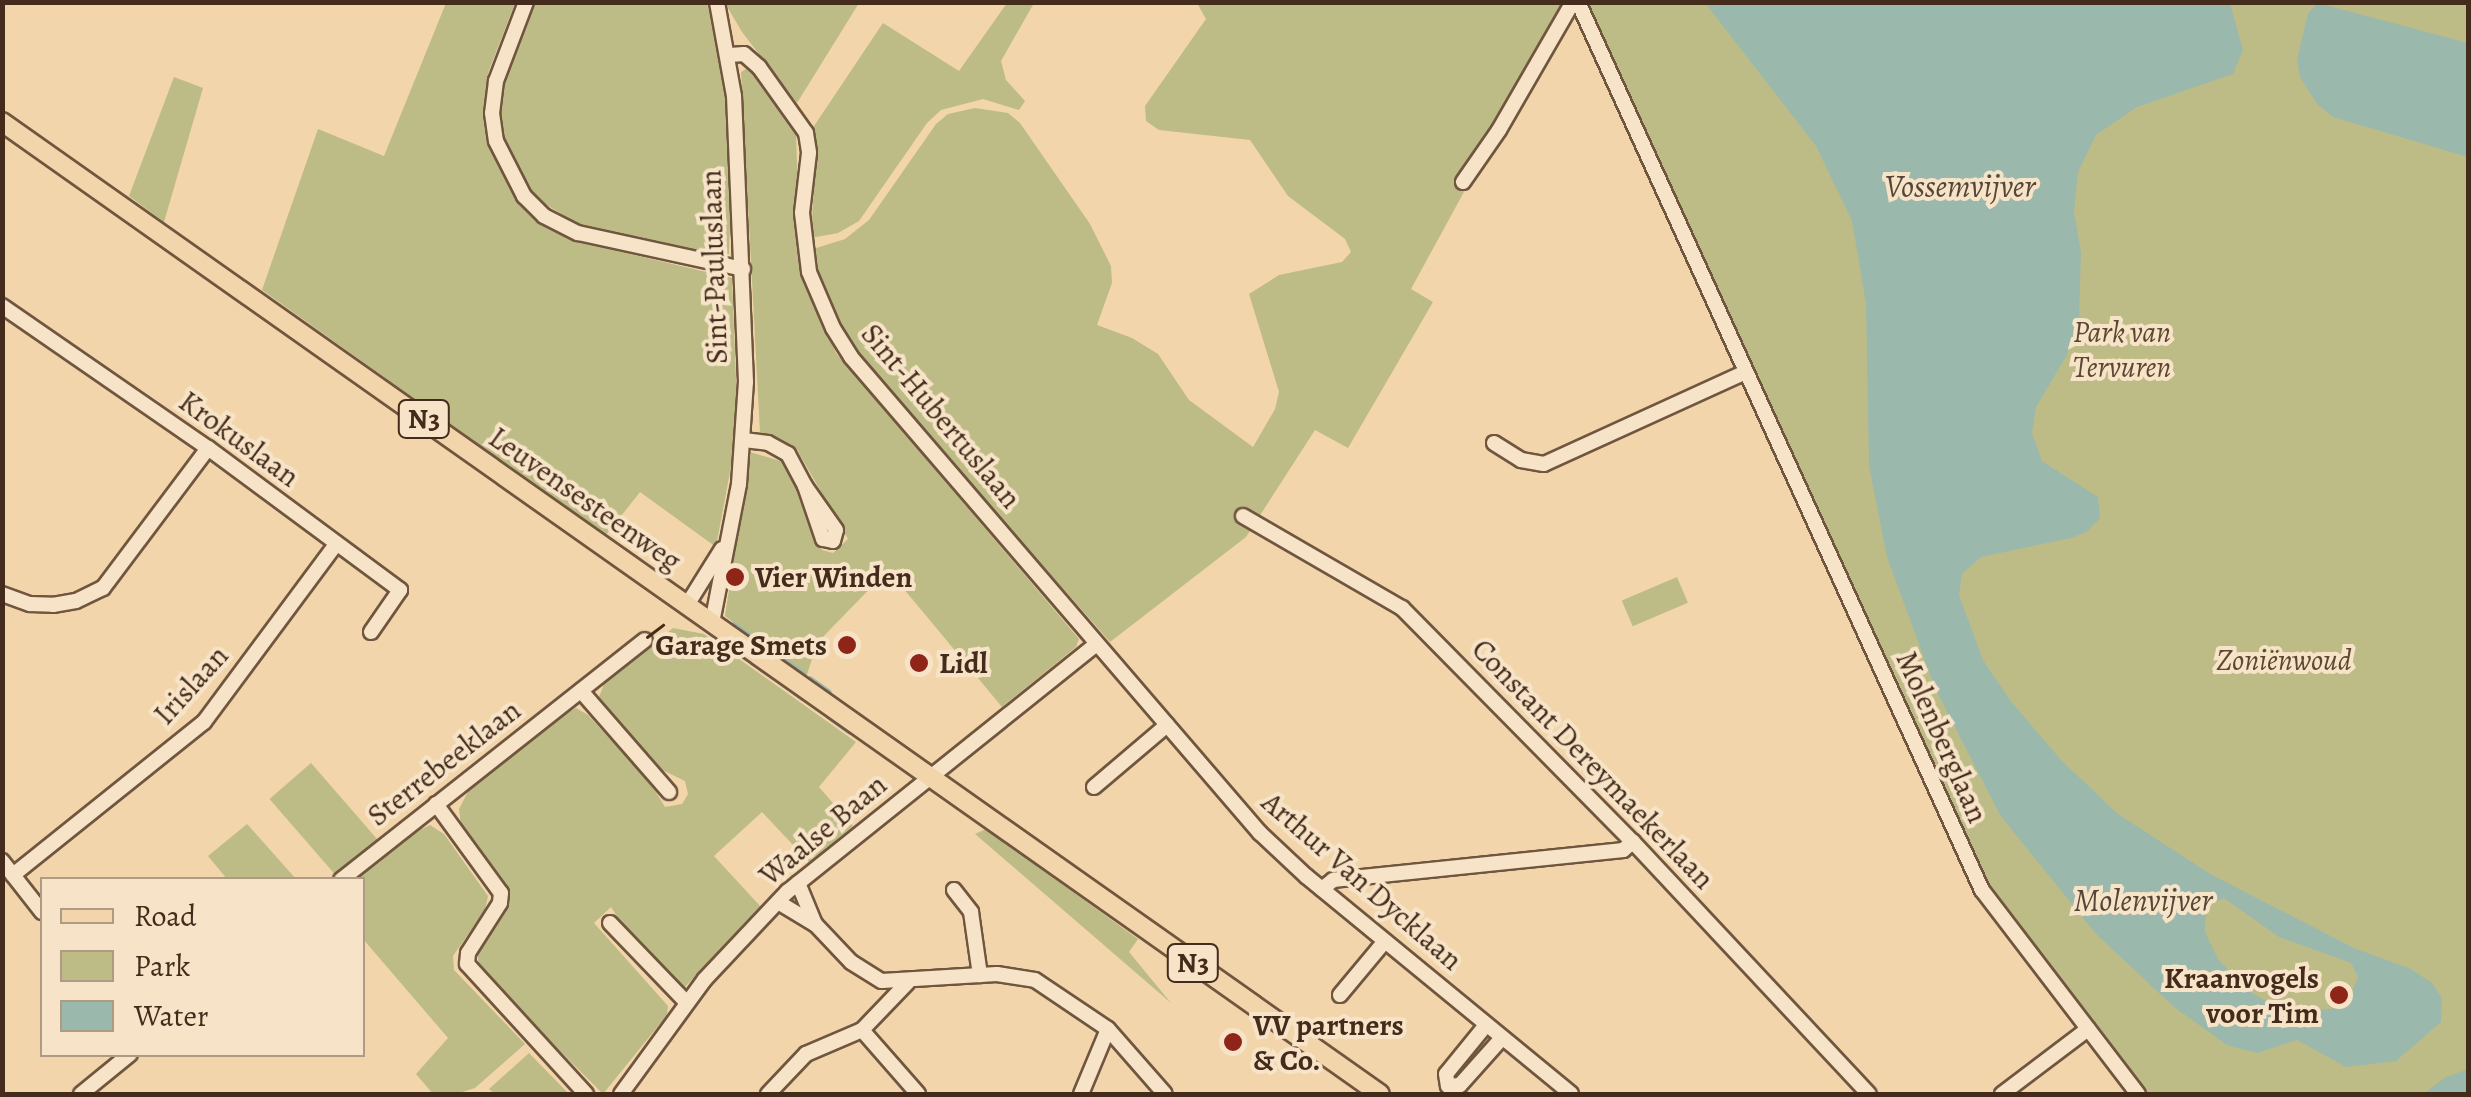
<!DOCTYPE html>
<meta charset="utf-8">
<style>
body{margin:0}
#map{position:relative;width:2471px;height:1097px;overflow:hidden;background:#f2d5aa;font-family:Alegreya,serif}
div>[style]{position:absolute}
.green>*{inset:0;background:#bebc86;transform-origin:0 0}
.water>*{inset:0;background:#9bb8ad}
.stream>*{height:4px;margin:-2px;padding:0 2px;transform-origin:2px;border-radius:2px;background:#9bb8ad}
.roads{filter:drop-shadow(2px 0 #70563f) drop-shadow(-2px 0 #70563f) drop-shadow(0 2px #70563f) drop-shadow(0 -2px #70563f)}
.minor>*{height:14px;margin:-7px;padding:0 7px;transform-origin:7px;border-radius:7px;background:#f7e4c8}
.major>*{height:18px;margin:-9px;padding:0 9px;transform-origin:9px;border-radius:9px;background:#f2d5aa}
.tram>*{height:2.5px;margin:-1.25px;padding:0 1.25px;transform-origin:1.25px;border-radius:1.25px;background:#442b1b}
.dots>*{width:28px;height:28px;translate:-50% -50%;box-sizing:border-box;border:5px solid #f7e4c8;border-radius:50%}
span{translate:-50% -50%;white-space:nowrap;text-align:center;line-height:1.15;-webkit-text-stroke:8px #f7e4c8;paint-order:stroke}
.shield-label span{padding:2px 8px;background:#f7e4c8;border:2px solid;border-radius:8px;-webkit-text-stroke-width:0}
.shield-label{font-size:28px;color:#442b1b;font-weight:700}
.street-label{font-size:30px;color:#442b1b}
.park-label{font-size:30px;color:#5c4830;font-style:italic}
.poi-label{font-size:30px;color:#442b1b;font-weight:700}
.left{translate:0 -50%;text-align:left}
.right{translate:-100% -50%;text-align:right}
.water-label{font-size:32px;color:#554738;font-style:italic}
.frame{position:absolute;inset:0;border:5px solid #442b1b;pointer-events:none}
.legend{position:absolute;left:40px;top:877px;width:325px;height:180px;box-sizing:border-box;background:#f7e4c8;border:2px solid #af9a83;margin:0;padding:12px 18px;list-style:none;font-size:30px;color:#442b1b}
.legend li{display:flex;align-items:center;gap:20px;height:50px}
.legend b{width:50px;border:2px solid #af9a83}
</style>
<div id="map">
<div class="green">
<i style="clip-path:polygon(446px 3px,515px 3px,488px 73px,483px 112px,490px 149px,518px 202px,550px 229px,579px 242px,732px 278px,738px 429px,716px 547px,640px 492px,606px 535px,262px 290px,318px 129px,384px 156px)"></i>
<i style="clip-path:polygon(532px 3px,707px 3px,723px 65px,731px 195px,729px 254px,717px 257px,586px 229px,532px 196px,501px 140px,499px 108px,501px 85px)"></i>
<i style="clip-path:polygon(725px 3px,859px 3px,797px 103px,742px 32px)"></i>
<i style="clip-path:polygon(1007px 3px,1034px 3px,1001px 61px,1006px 80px,1025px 101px,1019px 110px,983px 99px,941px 110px,927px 123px,859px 221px,838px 233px,811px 238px,816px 148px,812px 129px,883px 23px,959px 71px)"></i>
<i style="clip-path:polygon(1197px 3px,1567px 3px,1411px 289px,1433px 302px,1348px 448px,1315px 430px,1246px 537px,1110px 642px,851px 348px,821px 291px,810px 250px,845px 239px,869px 220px,936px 124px,948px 114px,975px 108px,1008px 113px,1020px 123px,1090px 224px,1111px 266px,1112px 283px,1097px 325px,1132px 338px,1158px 354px,1189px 400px,1253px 447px,1275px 409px,1279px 392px,1249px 294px,1279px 275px,1342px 262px,1351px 252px,1345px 239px,1288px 196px,1250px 140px,1159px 130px,1146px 121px,1145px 106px,1206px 19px)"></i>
<i style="clip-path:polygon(1586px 3px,2468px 3px,2468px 1094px,2148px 1094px,1987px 887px)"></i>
<i style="clip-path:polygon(748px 68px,796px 136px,801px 266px,836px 353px,1079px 639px,1076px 647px,1002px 707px,888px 570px,817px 643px,806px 678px,725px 616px,750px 452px,787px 463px,822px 550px,833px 553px,848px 539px,796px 448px,760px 433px,741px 72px)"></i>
<i style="clip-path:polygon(174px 77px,203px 88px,164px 222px,129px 196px)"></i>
<i style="left:1677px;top:577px;width:28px;height:60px;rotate:67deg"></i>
<i style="clip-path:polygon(673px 628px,704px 634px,856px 742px,819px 787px,853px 826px,810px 863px,762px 812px,714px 856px,761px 907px,685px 987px,630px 936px,611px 907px,594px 923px,668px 1006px,667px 1015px,603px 1094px,480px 971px,477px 952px,507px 906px,508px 894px,461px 826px,459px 809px,471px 786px,554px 720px,576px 708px,588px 715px,651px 784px,665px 807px,682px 804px,688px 794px,685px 781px,658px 768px,599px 697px,604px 684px)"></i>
<i style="left:311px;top:763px;width:103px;height:55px;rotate:49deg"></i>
<i style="clip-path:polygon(247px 824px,296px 879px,227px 879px,208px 856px)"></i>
<i style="clip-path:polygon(430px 825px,444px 834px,488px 896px,485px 910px,453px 956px,454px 970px,525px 1044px,475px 1088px,456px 1094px,433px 1094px,416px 1074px,448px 1038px,363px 939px,362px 880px,352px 880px,401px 839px)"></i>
<i style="clip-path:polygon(986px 829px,1138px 939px,1129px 952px,1171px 1003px,975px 834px)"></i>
<i style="clip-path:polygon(529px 1053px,569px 1094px,495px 1094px,489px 1089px)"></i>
</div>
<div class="water">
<i style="clip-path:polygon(evenodd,1705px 3px,2230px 3px,2243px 50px,2233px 74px,2137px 107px,2096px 135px,2078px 172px,2074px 211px,2081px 253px,2079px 318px,2067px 355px,2036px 407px,2032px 433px,2042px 461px,2098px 497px,2100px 518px,2086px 532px,2071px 538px,1981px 557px,1962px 574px,1959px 595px,1983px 660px,2010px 700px,2061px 760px,2118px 814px,2212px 875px,2354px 948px,2411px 969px,2432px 983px,2442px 998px,2441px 1022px,2396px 1061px,2346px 1067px,2297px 1040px,2257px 1053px,2227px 1045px,2174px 1007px,2096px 934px,2000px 815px,1935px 688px,1887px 557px,1869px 466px,1866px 304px,1852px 221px,1816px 146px,1705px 3px,2224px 898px,2279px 937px,2351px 963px,2358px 977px,2350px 997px,2332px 1009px,2300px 1010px,2269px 1003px,2243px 987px,2218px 959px,2205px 932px,2206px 906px,2224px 898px)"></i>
<i style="clip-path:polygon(2318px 3px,2468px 43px,2468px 157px,2333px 117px,2317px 104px,2300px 77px,2297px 60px,2308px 13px)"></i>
<i style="clip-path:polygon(2468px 1069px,2468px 1094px,2424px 1094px,2444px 1078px)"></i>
</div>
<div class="stream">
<i style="left:734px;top:624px;width:86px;rotate:35.5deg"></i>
<i style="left:712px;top:635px;width:16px;rotate:35deg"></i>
<i style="left:734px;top:650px;width:24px;rotate:36deg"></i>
<i style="left:760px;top:669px;width:27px;rotate:33deg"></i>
<i style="left:810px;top:678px;width:24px;rotate:35deg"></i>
<i style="left:789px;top:689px;width:15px;rotate:37deg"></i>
<i style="left:808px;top:702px;width:14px;rotate:36deg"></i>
<i style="left:828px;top:717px;width:26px;rotate:36deg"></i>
</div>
<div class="roads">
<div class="minor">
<i style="left:526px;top:2px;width:85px;rotate:110.8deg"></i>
<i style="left:496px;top:81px;width:32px;rotate:97deg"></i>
<i style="left:492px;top:113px;width:28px;rotate:82deg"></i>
<i style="left:496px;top:141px;width:62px;rotate:63deg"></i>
<i style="left:524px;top:196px;width:28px;rotate:45deg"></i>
<i style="left:544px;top:216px;width:38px;rotate:27deg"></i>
<i style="left:578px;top:233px;width:169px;rotate:12.3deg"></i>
<i style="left:1578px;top:2px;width:976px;rotate:65.54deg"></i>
<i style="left:1982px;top:890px;width:257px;rotate:52.6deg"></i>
<i style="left:730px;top:55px;width:14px;rotate:-4deg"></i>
<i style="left:744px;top:54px;width:20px;rotate:41deg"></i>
<i style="left:759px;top:67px;width:81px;rotate:54.5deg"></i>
<i style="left:806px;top:133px;width:20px;rotate:81deg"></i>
<i style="left:809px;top:153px;width:60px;rotate:96.7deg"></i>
<i style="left:802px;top:213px;width:59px;rotate:83.2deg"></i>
<i style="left:809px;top:272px;width:61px;rotate:66.8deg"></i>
<i style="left:833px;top:328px;width:34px;rotate:58deg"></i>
<i style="left:851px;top:357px;width:628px;rotate:49.33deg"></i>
<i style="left:1260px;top:833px;width:63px;rotate:43.1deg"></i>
<i style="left:1306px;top:876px;width:343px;rotate:39.4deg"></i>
<i style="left:1463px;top:182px;width:63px;rotate:-55.3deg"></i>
<i style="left:1499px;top:130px;width:148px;rotate:-60deg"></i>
<i style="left:2px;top:306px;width:250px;rotate:34.6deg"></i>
<i style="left:208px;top:448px;width:239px;rotate:36.5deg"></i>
<i style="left:400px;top:590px;width:51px;rotate:124.6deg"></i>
<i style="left:744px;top:440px;width:24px;rotate:7deg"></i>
<i style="left:768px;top:443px;width:23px;rotate:29deg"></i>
<i style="left:788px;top:454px;width:36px;rotate:62deg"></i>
<i style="left:805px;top:486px;width:56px;rotate:71.2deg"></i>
<i style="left:823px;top:539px;width:10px;rotate:11deg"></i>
<i style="left:833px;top:541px;width:11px;rotate:-75deg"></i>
<i style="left:836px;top:530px;width:54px;rotate:-125.2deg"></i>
<i style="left:1494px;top:443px;width:32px;rotate:32deg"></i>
<i style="left:1521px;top:460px;width:23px;rotate:10deg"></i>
<i style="left:1544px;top:464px;width:222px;rotate:-24.5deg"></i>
<i style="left:1243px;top:516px;width:184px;rotate:30.1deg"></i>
<i style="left:1402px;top:608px;width:329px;rotate:45.4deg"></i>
<i style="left:1633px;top:842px;width:345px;rotate:46.9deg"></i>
<i style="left:2px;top:594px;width:30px;rotate:20deg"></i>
<i style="left:30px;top:604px;width:23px;rotate:2deg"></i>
<i style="left:53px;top:605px;width:23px;rotate:-10deg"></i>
<i style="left:76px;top:601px;width:30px;rotate:-26deg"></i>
<i style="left:103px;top:588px;width:175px;rotate:-53.1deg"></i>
<i style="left:687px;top:605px;width:66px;rotate:-58deg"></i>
<i style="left:712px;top:623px;width:142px;rotate:-79deg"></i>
<i style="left:739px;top:484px;width:102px;rotate:-86.1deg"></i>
<i style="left:746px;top:382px;width:286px;rotate:-92.4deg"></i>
<i style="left:734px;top:96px;width:96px;rotate:-100.3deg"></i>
<i style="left:581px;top:691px;width:134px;rotate:48.9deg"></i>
<i style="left:1094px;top:787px;width:96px;rotate:-40.3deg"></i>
<i style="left:436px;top:804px;width:110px;rotate:53.9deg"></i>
<i style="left:501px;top:893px;width:10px;rotate:96deg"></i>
<i style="left:500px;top:903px;width:59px;rotate:122.6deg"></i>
<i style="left:468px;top:953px;width:11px;rotate:95deg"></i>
<i style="left:467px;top:964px;width:176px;rotate:47.5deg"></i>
<i style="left:2px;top:861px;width:65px;rotate:51.9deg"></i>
<i style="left:13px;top:875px;width:245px;rotate:-38.7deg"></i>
<i style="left:204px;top:722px;width:222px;rotate:-53.4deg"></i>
<i style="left:341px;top:880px;width:387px;rotate:-38.3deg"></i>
<i style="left:798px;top:883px;width:44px;rotate:67.5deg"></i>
<i style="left:1322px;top:889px;width:14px;rotate:-39deg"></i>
<i style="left:1333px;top:880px;width:292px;rotate:-5.9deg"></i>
<i style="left:1623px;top:850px;width:13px;rotate:-39deg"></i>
<i style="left:954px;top:890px;width:28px;rotate:52deg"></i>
<i style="left:971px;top:912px;width:64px;rotate:81.9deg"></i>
<i style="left:778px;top:902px;width:44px;rotate:31.2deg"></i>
<i style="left:816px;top:925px;width:51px;rotate:46.6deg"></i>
<i style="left:851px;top:962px;width:36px;rotate:32deg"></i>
<i style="left:882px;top:981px;width:115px;rotate:-3.5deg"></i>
<i style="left:997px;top:974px;width:38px;rotate:9deg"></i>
<i style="left:1035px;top:980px;width:88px;rotate:33.9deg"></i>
<i style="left:1108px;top:1029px;width:86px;rotate:48.8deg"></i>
<i style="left:610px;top:923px;width:110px;rotate:46.1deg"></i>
<i style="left:1340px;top:995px;width:70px;rotate:-50.2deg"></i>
<i style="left:1486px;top:1025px;width:63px;rotate:129.2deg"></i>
<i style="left:1446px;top:1074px;width:12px;rotate:81deg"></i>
<i style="left:1448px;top:1086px;width:12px;rotate:-5deg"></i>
<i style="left:1460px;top:1085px;width:63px;rotate:-48.2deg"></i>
<i style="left:862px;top:1030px;width:85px;rotate:48.8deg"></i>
<i style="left:81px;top:1094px;width:63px;rotate:-39.2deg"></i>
<i style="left:621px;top:1094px;width:142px;rotate:-53.9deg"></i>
<i style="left:705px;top:979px;width:120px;rotate:-46.7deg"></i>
<i style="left:787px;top:892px;width:397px;rotate:-38.7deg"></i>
<i style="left:768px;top:1094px;width:55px;rotate:-46.5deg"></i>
<i style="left:806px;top:1054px;width:61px;rotate:-23.2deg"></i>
<i style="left:862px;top:1030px;width:66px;rotate:-46.2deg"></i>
<i style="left:1081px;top:1094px;width:70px;rotate:-67.4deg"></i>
<i style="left:2002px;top:1094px;width:108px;rotate:-37.1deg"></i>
</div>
<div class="major">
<i style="left:2px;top:122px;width:1686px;rotate:35.2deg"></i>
</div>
</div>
<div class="tram">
<i style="left:647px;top:637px;width:20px;rotate:-37deg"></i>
</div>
<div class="dots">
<i style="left:735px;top:577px;background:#8f2418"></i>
<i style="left:847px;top:645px;background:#8f2418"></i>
<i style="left:919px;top:663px;background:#8f2418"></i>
<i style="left:2339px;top:995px;background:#8f2418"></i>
<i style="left:1233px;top:1042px;background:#8f2418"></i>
</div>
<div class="shield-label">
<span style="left:424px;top:419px">N3</span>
<span style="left:1193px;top:963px">N3</span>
</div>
<div class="street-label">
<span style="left:714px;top:267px;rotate:-92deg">Sint-Pauluslaan</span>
<span style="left:941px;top:416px;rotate:50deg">Sint-Hubertuslaan</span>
<span style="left:239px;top:439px;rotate:36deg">Krokuslaan</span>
<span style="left:585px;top:499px;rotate:35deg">Leuvensesteenweg</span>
<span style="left:191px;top:685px;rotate:-48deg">Irislaan</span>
<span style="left:1942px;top:737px;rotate:66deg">Molenberglaan</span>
<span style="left:444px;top:763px;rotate:-38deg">Sterrebeeklaan</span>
<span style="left:1593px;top:764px;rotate:46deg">Constant Dereymaekerlaan</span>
<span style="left:823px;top:830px;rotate:-40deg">Waalse Baan</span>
<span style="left:1362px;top:881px;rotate:41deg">Arthur Van Dycklaan</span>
</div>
<div class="park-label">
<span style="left:2122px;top:349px">Park van<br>Tervuren</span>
<span style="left:2284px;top:660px">Zoniënwoud</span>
</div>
<div class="poi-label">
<span class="left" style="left:755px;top:577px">Vier Winden</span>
<span class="right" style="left:827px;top:645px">Garage Smets</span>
<span class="left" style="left:939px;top:663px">Lidl</span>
<span class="right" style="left:2319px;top:995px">Kraanvogels<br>voor Tim</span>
<span class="left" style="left:1253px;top:1042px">VV partners<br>&amp; Co.</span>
</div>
<div class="water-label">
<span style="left:1960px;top:186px">Vossemvijver</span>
<span style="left:2143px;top:900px">Molenvijver</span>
</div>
<div class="frame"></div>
<ul class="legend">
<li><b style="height:12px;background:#f2d5aa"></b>Road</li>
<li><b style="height:28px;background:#bebc86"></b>Park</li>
<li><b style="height:28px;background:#9bb8ad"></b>Water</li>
</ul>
</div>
